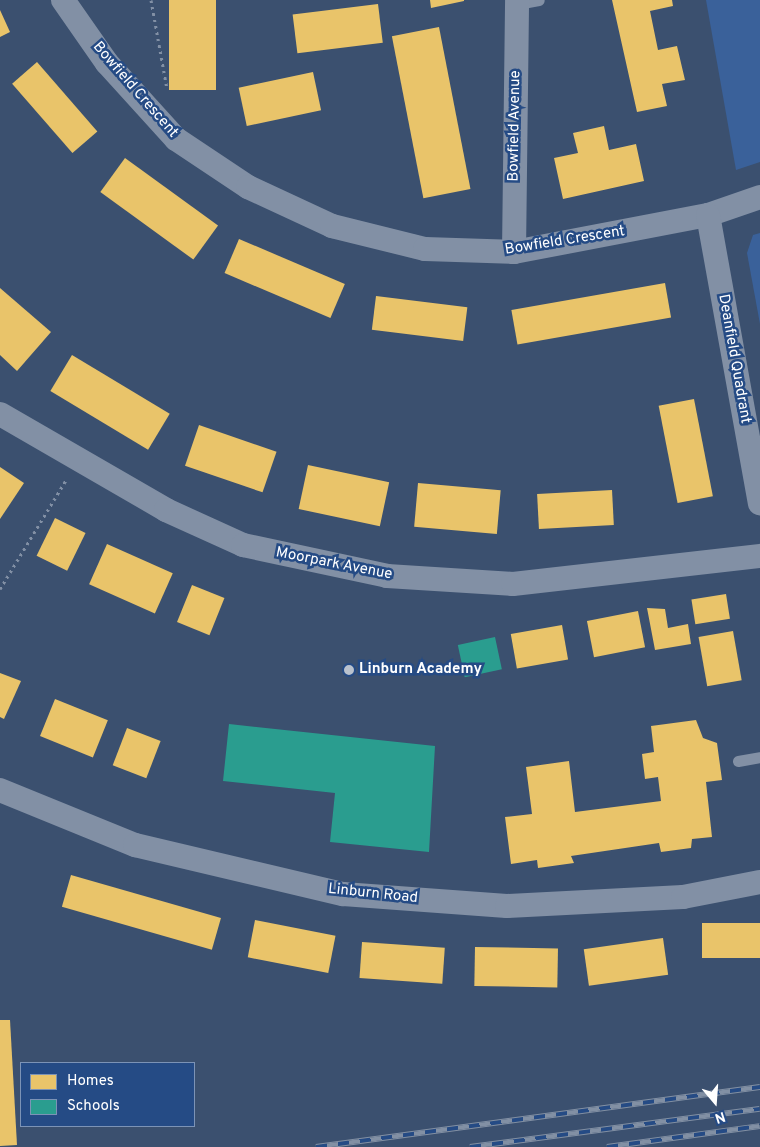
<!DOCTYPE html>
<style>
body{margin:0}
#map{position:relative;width:760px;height:1147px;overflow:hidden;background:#3b506f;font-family:Overpass,sans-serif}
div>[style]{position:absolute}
.green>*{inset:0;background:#3a619a}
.homes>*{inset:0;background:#e9c46a;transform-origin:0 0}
.schools>*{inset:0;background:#2a9d8f;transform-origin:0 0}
.path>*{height:3px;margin-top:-1.5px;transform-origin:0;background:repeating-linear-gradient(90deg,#8290a5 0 2.5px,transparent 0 6.5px)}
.lane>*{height:11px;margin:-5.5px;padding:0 5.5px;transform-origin:5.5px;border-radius:5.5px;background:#8290a5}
.street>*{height:24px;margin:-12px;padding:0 12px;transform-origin:12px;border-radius:12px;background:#8290a5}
.rail>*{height:5.5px;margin-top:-2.75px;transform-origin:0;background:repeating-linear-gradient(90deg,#254b85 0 11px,#8290a4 0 22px);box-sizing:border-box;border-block:1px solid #8290a4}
.dots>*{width:14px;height:14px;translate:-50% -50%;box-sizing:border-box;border:2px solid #254b85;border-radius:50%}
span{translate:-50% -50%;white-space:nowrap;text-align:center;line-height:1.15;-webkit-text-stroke:5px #254b85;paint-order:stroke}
.street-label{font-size:15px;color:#fff}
.poi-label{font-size:15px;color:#fff;font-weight:700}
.left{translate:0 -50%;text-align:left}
.legend{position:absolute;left:20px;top:1062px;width:175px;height:65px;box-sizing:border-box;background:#254b85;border:1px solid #7c93b6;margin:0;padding:6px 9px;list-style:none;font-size:15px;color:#fff}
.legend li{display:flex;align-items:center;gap:10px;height:25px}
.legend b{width:25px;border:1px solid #7c93b6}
.north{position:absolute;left:690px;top:1077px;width:50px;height:50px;-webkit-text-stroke:4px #254b85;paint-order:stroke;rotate:162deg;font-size:14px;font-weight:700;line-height:20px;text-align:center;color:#fff}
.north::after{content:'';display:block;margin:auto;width:18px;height:22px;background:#fff;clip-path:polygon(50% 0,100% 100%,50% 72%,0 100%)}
</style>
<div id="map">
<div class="green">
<i style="clip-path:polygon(706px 0,760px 0,760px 162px,736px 170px)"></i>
<i style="clip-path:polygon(760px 233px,760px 324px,747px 253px,753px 235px)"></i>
</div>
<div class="homes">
<i style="left:169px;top:0;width:47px;height:90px"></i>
<i style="clip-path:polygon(430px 0,464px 0,464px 1px,431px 8px)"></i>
<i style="clip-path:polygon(612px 0,672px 0,673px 6px,650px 11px,658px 50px,677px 46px,685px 80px,662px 84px,667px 106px,637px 112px)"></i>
<i style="left:378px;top:4px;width:39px;height:86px;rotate:83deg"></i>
<i style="clip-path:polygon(0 10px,10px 32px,0 37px)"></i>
<i style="left:439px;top:27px;width:165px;height:48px;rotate:79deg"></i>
<i style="left:37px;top:62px;width:92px;height:33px;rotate:49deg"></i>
<i style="left:313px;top:72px;width:39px;height:76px;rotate:78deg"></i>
<i style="clip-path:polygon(604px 126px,609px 150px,636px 144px,644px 181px,563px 199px,554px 158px,578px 153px,573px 133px)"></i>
<i style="left:125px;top:158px;width:115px;height:42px;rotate:36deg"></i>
<i style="left:239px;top:239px;width:115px;height:37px;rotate:23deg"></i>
<i style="left:665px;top:283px;width:35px;height:156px;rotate:80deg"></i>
<i style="clip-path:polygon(0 288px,51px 332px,17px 371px,0 355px)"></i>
<i style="left:376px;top:296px;width:92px;height:34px;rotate:7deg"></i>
<i style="left:72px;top:355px;width:114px;height:42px;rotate:31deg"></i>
<i style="left:694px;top:399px;width:99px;height:36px;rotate:79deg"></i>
<i style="left:199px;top:425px;width:82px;height:43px;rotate:19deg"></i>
<i style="left:308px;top:465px;width:83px;height:45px;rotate:12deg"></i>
<i style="clip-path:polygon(0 467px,24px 483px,0 519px)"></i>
<i style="left:418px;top:483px;width:83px;height:44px;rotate:5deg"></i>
<i style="left:612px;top:490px;width:35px;height:75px;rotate:87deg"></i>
<i style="left:55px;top:518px;width:34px;height:42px;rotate:26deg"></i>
<i style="left:107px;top:544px;width:72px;height:44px;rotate:24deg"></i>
<i style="left:192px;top:585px;width:35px;height:40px;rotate:22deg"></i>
<i style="left:726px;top:594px;width:25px;height:35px;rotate:81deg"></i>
<i style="clip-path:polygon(647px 608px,665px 609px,668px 628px,688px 624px,691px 644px,655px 650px)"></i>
<i style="left:638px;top:611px;width:37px;height:52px;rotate:79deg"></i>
<i style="left:562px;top:625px;width:35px;height:52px;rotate:80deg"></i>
<i style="left:733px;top:631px;width:50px;height:35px;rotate:80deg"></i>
<i style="clip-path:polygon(0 673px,21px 681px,4px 719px,0 717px)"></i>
<i style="left:55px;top:699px;width:57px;height:40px;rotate:22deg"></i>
<i style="clip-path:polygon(696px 720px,703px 738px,717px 743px,722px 780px,706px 782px,712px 837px,692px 839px,691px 848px,661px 852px,659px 843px,571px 856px,574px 863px,538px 868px,537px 860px,511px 864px,505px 817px,532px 814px,526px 767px,569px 761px,575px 812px,661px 801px,658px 777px,645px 779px,642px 754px,654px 752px,651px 726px)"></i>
<i style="left:127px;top:728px;width:36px;height:40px;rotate:21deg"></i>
<i style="left:71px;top:875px;width:156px;height:33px;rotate:16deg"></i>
<i style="left:255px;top:920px;width:82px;height:38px;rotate:11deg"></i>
<i style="left:760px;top:923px;width:35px;height:58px;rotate:90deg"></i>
<i style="left:663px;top:938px;width:37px;height:80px;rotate:82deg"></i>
<i style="left:362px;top:942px;width:83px;height:36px;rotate:4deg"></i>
<i style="left:475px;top:947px;width:83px;height:39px;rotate:1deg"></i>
<i style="clip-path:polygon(0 1020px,10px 1020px,17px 1145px,0 1146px)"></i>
</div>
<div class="schools">
<i style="left:495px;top:637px;width:33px;height:38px;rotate:78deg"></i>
<i style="clip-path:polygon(229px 724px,435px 746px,429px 852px,330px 842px,335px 793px,223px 781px)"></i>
</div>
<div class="path">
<i style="left:151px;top:0;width:90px;rotate:79.8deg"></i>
<i style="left:0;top:589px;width:127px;rotate:-58.8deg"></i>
</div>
<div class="lane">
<i style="left:517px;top:4px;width:22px;rotate:-10deg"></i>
<i style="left:738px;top:761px;width:22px;rotate:-10deg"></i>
</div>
<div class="street">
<i style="left:63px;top:0;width:77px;rotate:55.1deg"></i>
<i style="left:107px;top:63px;width:103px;rotate:47.8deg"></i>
<i style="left:176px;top:139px;width:87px;rotate:33.7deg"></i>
<i style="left:248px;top:187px;width:93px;rotate:24.9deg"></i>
<i style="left:332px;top:226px;width:96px;rotate:13.9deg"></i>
<i style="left:425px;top:249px;width:89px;rotate:1.9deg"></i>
<i style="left:514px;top:252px;width:197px;rotate:-10.8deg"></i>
<i style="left:708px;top:215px;width:55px;rotate:-19.1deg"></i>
<i style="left:708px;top:215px;width:293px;rotate:79.8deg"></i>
<i style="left:514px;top:252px;width:252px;rotate:-89.3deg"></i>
<i style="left:0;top:414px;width:192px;rotate:30deg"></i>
<i style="left:166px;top:510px;width:85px;rotate:24.4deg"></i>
<i style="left:243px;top:545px;width:147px;rotate:12.1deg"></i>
<i style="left:387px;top:576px;width:126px;rotate:3.6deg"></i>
<i style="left:513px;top:584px;width:249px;rotate:-6.5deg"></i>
<i style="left:0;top:790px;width:146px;rotate:22.2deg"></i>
<i style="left:135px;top:845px;width:214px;rotate:13.3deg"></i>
<i style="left:343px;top:894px;width:164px;rotate:4.2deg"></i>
<i style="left:507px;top:906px;width:176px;rotate:-2.9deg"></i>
<i style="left:683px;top:897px;width:78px;rotate:-11deg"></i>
</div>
<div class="rail">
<i style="left:316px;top:1147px;width:448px;rotate:-7.7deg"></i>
<i style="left:470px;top:1147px;width:292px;rotate:-7.5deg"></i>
<i style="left:607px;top:1147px;width:154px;rotate:-7.8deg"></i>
</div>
<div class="dots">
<i style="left:349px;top:670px;background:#bac2cd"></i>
</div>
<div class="street-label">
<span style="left:135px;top:90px;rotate:49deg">Bowfield Crescent</span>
<span style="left:515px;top:126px;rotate:-89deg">Bowfield Avenue</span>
<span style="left:565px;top:241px;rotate:-9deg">Bowfield Crescent</span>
<span style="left:734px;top:359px;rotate:80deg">Deanfield Quadrant</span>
<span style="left:334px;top:564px;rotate:11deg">Moorpark Avenue</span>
<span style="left:373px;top:894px;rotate:6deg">Linburn Road</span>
</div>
<div class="poi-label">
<span class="left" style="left:359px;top:670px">Linburn Academy</span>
</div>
<ul class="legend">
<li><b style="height:14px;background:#e9c46a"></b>Homes</li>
<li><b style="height:14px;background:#2a9d8f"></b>Schools</li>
</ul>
<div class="north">N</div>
</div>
